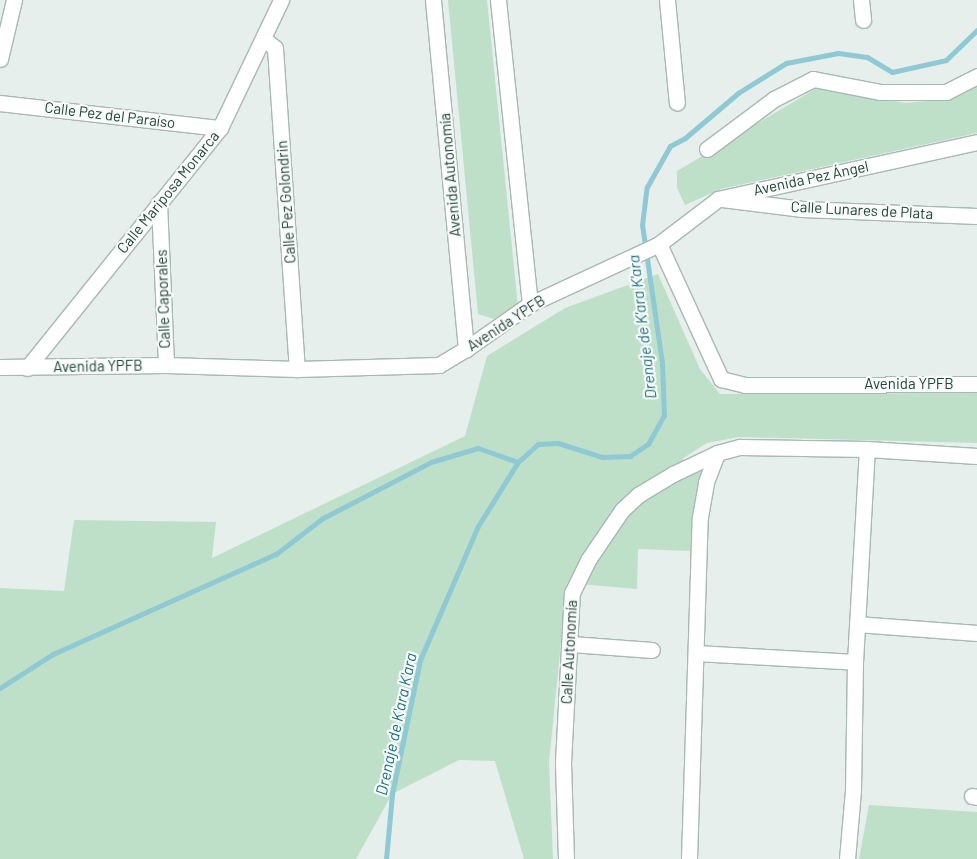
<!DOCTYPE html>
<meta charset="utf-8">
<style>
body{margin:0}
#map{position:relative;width:977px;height:859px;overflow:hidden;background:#e6efeb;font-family:Barlow,sans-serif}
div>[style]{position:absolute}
.green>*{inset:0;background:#bfe0c8}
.stream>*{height:5px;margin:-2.5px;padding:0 2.5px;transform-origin:2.5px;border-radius:2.5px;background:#8ec9d4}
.roads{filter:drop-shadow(1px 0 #a8b8b2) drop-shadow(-1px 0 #a8b8b2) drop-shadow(0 1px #a8b8b2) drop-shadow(0 -1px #a8b8b2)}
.minor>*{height:15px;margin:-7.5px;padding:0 7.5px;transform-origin:7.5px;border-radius:7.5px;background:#fff}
.tertiary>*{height:15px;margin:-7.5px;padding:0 7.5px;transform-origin:7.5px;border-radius:7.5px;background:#fff}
span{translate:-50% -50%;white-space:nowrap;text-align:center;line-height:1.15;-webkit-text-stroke:4.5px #f7fbf9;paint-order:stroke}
.street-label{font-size:15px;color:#24423a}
.water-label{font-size:16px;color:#1c6f80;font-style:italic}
</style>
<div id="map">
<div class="green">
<i style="clip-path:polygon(448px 0,487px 0,518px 307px,497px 320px,478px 314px)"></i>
<i style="clip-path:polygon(977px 85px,977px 133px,721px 189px,685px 205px,677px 188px,677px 171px,817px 88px,906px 103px,948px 99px)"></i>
<i style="clip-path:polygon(658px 274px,700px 369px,720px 394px,977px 393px,977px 443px,739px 437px,707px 443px,682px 459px,706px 472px,699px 487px,691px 551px,638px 549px,637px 589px,567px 583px,549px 762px,553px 859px,524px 859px,495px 761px,459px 760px,392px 794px,356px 859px,0 859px,0 588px,64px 591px,74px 520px,216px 522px,212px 558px,465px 436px,487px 356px,565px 308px)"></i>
<i style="clip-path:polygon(869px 805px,977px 812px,977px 859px,859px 859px)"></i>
</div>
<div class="stream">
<i style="left:0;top:688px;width:63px;rotate:-32.7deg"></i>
<i style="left:53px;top:654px;width:244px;rotate:-24.2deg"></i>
<i style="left:276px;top:554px;width:59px;rotate:-37.5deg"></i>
<i style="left:323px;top:518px;width:122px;rotate:-27.4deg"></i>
<i style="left:431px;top:462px;width:49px;rotate:-16.6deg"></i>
<i style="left:478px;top:448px;width:42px;rotate:19.3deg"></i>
<i style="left:386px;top:859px;width:65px;rotate:-84.7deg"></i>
<i style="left:392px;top:794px;width:137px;rotate:-78.2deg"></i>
<i style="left:420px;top:660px;width:146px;rotate:-66.6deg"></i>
<i style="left:478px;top:526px;width:75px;rotate:-58deg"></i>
<i style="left:518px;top:462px;width:27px;rotate:-42deg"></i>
<i style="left:538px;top:444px;width:20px;rotate:-3deg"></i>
<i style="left:558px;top:443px;width:46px;rotate:17.7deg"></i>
<i style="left:602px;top:457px;width:28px;rotate:-2deg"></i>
<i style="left:630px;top:456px;width:22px;rotate:-34deg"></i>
<i style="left:648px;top:444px;width:33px;rotate:-61deg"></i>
<i style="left:664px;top:415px;width:52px;rotate:-92.2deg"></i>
<i style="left:662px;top:363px;width:139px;rotate:-98.2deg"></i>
<i style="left:642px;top:225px;width:38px;rotate:-83deg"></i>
<i style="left:647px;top:187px;width:47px;rotate:-60.7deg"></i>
<i style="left:670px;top:146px;width:17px;rotate:-28deg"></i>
<i style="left:685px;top:138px;width:70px;rotate:-40.3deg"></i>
<i style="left:738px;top:93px;width:57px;rotate:-32deg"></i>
<i style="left:786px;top:63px;width:53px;rotate:-10.9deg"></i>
<i style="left:838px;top:53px;width:29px;rotate:8deg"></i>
<i style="left:867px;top:57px;width:29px;rotate:31deg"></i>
<i style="left:892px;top:72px;width:55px;rotate:-12.5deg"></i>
<i style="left:946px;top:60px;width:43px;rotate:-44.1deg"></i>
</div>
<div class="roads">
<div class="minor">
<i style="left:667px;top:0;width:103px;rotate:84.5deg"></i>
<i style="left:861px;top:0;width:20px;rotate:84deg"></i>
<i style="left:264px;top:39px;width:14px;rotate:39deg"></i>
<i style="left:275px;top:48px;width:322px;rotate:86.1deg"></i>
<i style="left:0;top:59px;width:61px;rotate:-76.7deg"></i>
<i style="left:0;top:103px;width:221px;rotate:6.5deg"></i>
<i style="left:707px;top:149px;width:84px;rotate:-36.7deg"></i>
<i style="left:774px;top:99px;width:44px;rotate:-27.1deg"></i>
<i style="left:813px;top:79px;width:68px;rotate:11deg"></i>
<i style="left:880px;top:92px;width:66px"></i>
<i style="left:946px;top:92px;width:35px;rotate:-27deg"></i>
<i style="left:722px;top:199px;width:81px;rotate:7.1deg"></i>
<i style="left:802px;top:209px;width:175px;rotate:2.3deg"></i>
<i style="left:159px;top:203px;width:162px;rotate:87.5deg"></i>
<i style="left:659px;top:244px;width:149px;rotate:65.3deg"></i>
<i style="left:721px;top:379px;width:25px;rotate:14deg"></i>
<i style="left:745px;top:385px;width:232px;rotate:-0.2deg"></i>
<i style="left:0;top:367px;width:166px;rotate:-0.7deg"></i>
<i style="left:166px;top:365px;width:131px;rotate:1.7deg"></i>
<i style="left:297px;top:369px;width:142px;rotate:-1.6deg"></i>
<i style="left:439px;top:365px;width:31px;rotate:-31deg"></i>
<i style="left:27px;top:368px;width:308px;rotate:-51.2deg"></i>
<i style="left:220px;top:128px;width:142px;rotate:-64.5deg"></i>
<i style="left:857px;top:624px;width:120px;rotate:4.3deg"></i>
<i style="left:571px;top:644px;width:81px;rotate:4.2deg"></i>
<i style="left:696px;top:653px;width:159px;rotate:3.2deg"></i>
<i style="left:972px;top:796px;width:5px;rotate:11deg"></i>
<i style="left:566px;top:859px;width:97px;rotate:-91.8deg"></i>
<i style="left:563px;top:762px;width:169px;rotate:-87deg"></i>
<i style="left:572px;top:593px;width:37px;rotate:-64deg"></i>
<i style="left:588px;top:560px;width:60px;rotate:-55.8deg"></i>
<i style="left:622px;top:510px;width:22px;rotate:-43deg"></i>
<i style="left:638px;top:495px;width:41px;rotate:-31deg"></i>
<i style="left:673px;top:474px;width:49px;rotate:-25.5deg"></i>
<i style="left:717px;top:453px;width:24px;rotate:-15deg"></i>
<i style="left:740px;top:447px;width:127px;rotate:0.9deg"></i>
<i style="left:867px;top:449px;width:110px;rotate:3.6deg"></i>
<i style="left:689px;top:859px;width:342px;rotate:-88.2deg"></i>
<i style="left:700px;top:517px;width:36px;rotate:-80deg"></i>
<i style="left:706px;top:482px;width:31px;rotate:-69deg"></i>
<i style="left:847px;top:859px;width:69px;rotate:-85deg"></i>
<i style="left:853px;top:790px;width:128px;rotate:-89.1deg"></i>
<i style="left:855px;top:662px;width:213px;rotate:-86.8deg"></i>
</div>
<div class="tertiary">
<i style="left:433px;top:0;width:351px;rotate:84.6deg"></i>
<i style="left:466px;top:349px;width:78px;rotate:-35.1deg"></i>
<i style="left:530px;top:304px;width:142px;rotate:-24.9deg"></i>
<i style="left:659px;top:244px;width:74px;rotate:-37.3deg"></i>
<i style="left:718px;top:199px;width:265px;rotate:-12.4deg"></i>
<i style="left:498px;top:0;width:306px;rotate:84deg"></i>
</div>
</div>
<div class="street-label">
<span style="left:110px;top:115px;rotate:7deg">Calle Pez del Paraíso</span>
<span style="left:450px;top:175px;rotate:-95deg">Avenida Autonomía</span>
<span style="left:811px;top:178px;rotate:-12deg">Avenida Pez Ángel</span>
<span style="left:168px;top:192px;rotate:-51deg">Calle Mariposa Monarca</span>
<span style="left:286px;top:202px;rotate:-94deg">Calle Pez Golondrin</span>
<span style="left:862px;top:210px;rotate:3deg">Calle Lunares de Plata</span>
<span style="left:163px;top:299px;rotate:-92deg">Calle Caporales</span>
<span style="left:506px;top:323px;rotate:-33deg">Avenida YPFB</span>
<span style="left:98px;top:366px;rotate:-1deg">Avenida YPFB</span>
<span style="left:909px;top:384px">Avenida YPFB</span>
<span style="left:569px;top:652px;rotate:-87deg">Calle Autonomía</span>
</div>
<div class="water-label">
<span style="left:642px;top:327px;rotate:-97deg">Drenaje de K'ara K'ara</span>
<span style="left:396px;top:724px;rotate:-78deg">Drenaje de K'ara K'ara</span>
</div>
</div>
